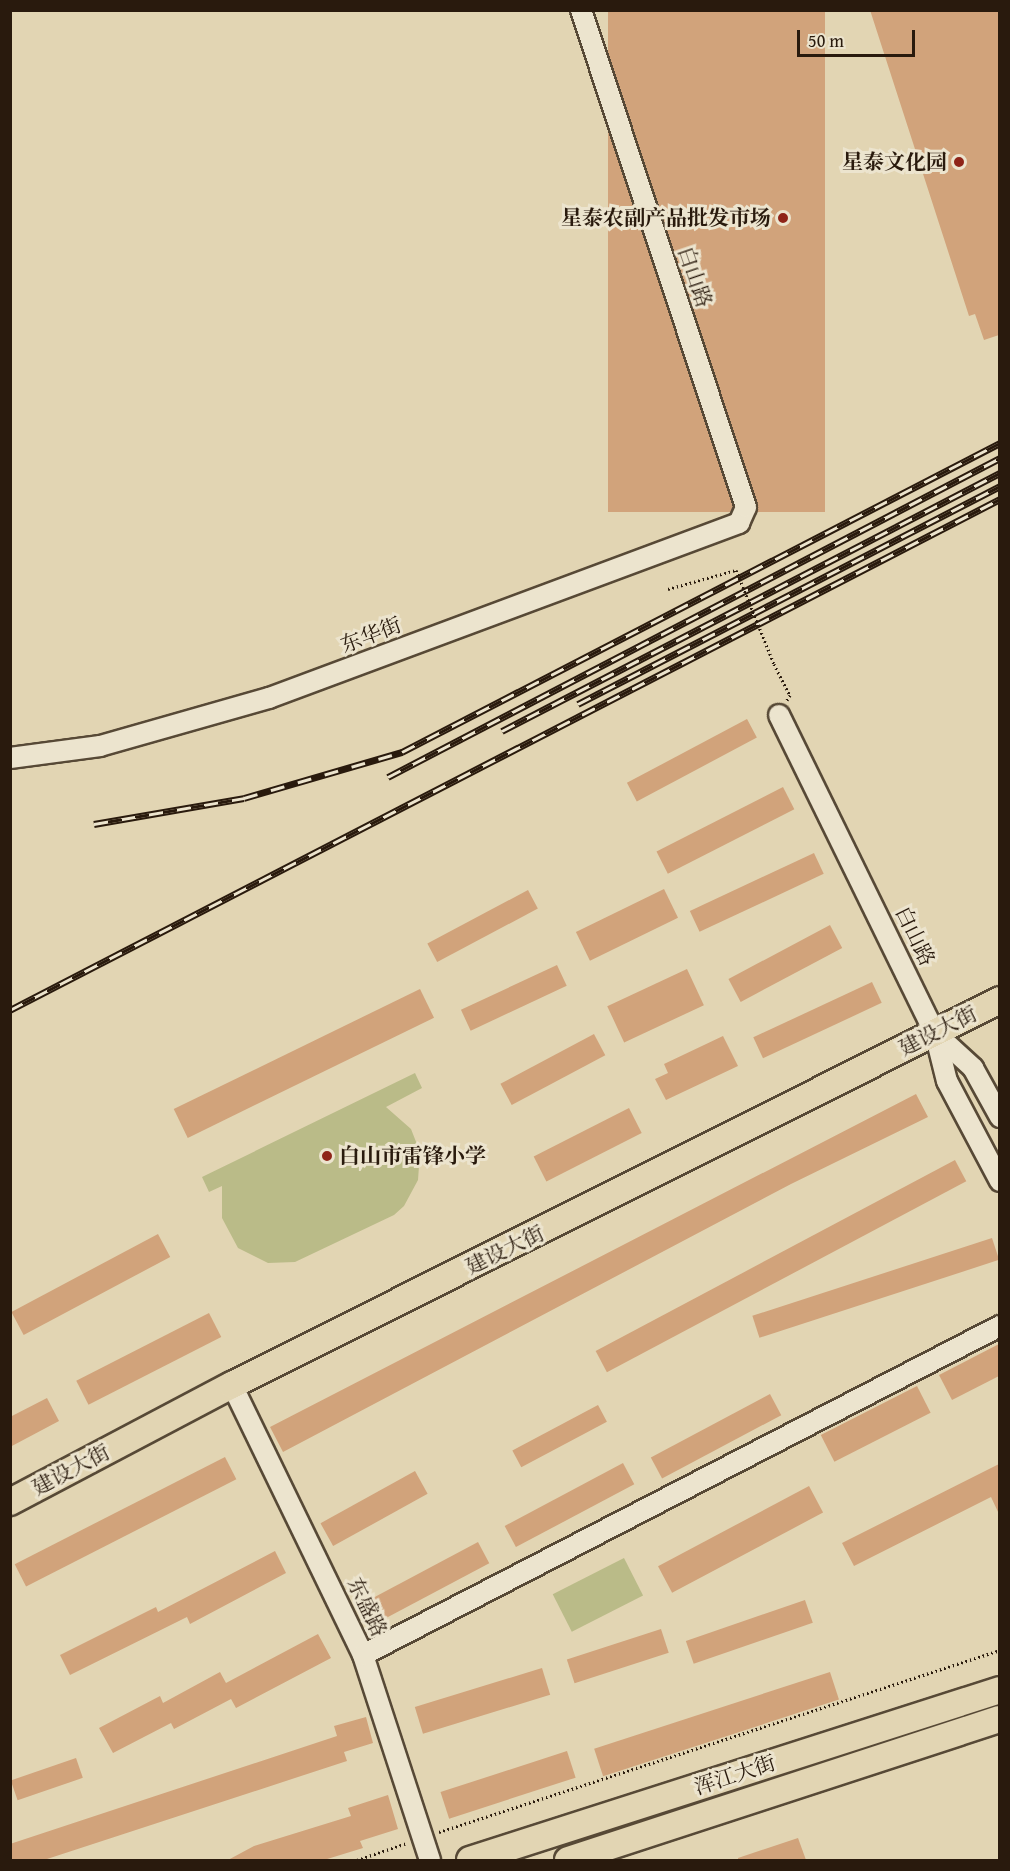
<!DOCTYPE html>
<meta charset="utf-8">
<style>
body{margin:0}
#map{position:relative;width:1010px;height:1871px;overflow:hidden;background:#e2d5b3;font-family:"Gentium Book Plus","Noto Serif SC",serif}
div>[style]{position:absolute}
.green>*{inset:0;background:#babb88;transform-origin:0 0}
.building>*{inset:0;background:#d1a37b;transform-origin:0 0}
.path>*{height:3px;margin-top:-1.5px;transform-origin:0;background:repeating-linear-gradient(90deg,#291a0d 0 1.5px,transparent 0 4.5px)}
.roads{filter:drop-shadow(2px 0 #574936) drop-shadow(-2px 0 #574936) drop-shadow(0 2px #574936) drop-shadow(0 -2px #574936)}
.minor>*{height:20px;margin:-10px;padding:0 10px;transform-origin:10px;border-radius:10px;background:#ece4ce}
.major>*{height:26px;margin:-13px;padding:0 13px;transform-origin:13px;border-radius:13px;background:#e2d5b3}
.rail>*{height:7px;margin-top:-3.5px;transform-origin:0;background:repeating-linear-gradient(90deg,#ece4ce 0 14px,#291a0d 0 28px);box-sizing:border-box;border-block:2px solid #291a0d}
.path-bridge>*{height:3px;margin-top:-1.5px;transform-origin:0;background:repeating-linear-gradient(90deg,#291a0d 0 1.5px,transparent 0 4.5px)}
.dots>*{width:16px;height:16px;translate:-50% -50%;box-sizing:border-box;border:3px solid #ece4ce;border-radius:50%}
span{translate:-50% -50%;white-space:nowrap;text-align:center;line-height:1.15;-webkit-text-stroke:6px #ece4ce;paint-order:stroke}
.poi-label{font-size:21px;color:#291a0d;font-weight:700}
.right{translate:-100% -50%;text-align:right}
.left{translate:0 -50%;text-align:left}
.street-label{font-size:21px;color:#291a0d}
.frame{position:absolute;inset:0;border:12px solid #291a0d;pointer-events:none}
.scale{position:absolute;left:797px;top:30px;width:118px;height:27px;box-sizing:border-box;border:3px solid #291a0d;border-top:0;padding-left:8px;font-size:18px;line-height:21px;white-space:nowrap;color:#291a0d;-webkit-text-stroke:4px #ece4ce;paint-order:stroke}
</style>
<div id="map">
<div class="green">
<i style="clip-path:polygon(415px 1073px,422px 1088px,386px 1107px,411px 1129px,420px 1152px,418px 1180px,404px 1206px,394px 1215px,295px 1262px,268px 1263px,238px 1248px,222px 1218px,222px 1186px,209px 1192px,202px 1177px)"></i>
<i style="left:624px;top:1558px;width:42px;height:80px;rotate:63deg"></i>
</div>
<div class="building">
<i style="left:608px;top:10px;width:217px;height:502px"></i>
<i style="clip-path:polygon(870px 10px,999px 10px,999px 335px,984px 340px,975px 314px,969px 316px)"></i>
<i style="left:747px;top:719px;width:21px;height:136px;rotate:62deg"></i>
<i style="left:783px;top:787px;width:25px;height:142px;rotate:63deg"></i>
<i style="left:814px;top:853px;width:23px;height:137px;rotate:65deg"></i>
<i style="left:664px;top:889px;width:32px;height:98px;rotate:64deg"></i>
<i style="left:528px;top:890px;width:21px;height:114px;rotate:62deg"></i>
<i style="left:830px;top:925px;width:26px;height:115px;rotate:62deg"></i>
<i style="left:557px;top:965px;width:23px;height:106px;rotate:65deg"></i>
<i style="left:687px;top:969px;width:40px;height:88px;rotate:65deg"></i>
<i style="left:872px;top:982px;width:23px;height:131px;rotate:65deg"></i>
<i style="left:420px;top:989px;width:32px;height:274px;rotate:64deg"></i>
<i style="left:594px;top:1034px;width:24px;height:106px;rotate:62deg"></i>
<i style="clip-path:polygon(723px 1036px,738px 1066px,666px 1100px,655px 1079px,668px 1073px,664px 1064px)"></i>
<i style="clip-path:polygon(916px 1094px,928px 1117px,791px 1184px,283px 1452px,270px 1427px)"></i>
<i style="left:629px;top:1108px;width:28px;height:107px;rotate:63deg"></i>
<i style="left:955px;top:1160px;width:24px;height:407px;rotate:62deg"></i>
<i style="left:158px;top:1234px;width:26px;height:166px;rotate:62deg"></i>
<i style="left:992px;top:1238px;width:23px;height:252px;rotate:72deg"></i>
<i style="left:209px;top:1313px;width:27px;height:149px;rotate:63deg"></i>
<i style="clip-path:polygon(999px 1344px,999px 1376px,952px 1400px,939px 1375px)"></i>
<i style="left:917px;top:1386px;width:30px;height:108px;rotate:63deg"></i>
<i style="left:770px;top:1394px;width:24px;height:135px;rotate:62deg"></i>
<i style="clip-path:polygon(47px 1398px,59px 1421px,10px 1447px,10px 1417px)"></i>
<i style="left:598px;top:1405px;width:19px;height:97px;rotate:62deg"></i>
<i style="left:225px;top:1457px;width:25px;height:236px;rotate:63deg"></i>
<i style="left:623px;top:1463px;width:24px;height:134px;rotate:62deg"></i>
<i style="clip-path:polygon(999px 1464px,999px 1514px,991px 1497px,854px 1566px,842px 1543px)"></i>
<i style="left:415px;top:1471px;width:26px;height:108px;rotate:61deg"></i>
<i style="left:809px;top:1486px;width:30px;height:171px;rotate:62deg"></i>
<i style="left:478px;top:1542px;width:24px;height:135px;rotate:62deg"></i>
<i style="clip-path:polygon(275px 1551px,286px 1573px,190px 1624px,187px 1617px,70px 1675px,60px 1655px,156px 1607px,158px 1612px)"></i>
<i style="left:805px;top:1600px;width:24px;height:126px;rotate:71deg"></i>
<i style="left:661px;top:1629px;width:25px;height:99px;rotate:72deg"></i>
<i style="clip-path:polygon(318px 1634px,331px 1658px,236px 1708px,231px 1699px,174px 1729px,171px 1723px,113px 1753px,99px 1728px,160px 1696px,163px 1703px,220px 1672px,226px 1683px)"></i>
<i style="left:542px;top:1668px;width:28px;height:133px;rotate:73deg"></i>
<i style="left:830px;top:1672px;width:29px;height:248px;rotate:72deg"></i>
<i style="clip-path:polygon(366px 1717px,373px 1743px,344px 1752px,347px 1761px,44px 1860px,10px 1860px,10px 1844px,337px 1736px,334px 1726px)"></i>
<i style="left:567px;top:1751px;width:28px;height:133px;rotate:72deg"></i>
<i style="left:76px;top:1758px;width:21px;height:69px;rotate:71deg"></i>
<i style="clip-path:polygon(388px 1795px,398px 1829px,360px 1841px,363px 1848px,324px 1860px,228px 1860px,254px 1846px,351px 1816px,348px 1808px)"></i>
<i style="clip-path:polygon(798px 1838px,806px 1860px,738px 1860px,738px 1858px)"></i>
</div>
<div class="path">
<i style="left:668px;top:589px;width:71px;rotate:-15.6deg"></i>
<i style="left:774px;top:664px;width:35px;rotate:63deg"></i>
<i style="left:790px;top:695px;width:6px;rotate:121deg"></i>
<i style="left:439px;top:1832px;width:590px;rotate:-17.97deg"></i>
<i style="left:357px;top:1860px;width:53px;rotate:-18.8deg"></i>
</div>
<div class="roads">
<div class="minor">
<i style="left:779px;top:715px;width:354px;rotate:63.9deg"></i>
<i style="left:935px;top:1033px;width:49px;rotate:76deg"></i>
<i style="left:947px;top:1081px;width:113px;rotate:62.1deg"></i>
<i style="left:10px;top:758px;width:91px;rotate:-7.6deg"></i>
<i style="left:100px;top:746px;width:176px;rotate:-15.9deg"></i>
<i style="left:269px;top:698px;width:502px;rotate:-20.42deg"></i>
<i style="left:739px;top:523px;width:17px;rotate:-66deg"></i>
<i style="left:746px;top:507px;width:524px;rotate:-108.37deg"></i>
<i style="left:935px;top:1033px;width:52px;rotate:42.6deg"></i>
<i style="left:973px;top:1068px;width:56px;rotate:61.1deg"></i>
<i style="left:232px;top:1385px;width:300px;rotate:64.1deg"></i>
<i style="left:363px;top:1655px;width:216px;rotate:71.9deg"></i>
<i style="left:363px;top:1655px;width:717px;rotate:-27.32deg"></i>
</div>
<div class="major">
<i style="left:10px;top:1502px;width:251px;rotate:-27.8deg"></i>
<i style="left:232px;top:1385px;width:859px;rotate:-26.62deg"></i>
<i style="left:470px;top:1860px;width:557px;rotate:-17.78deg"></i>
<i style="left:568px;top:1860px;width:454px;rotate:-18.1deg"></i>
</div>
</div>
<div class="rail">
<i style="left:578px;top:704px;width:475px;rotate:-27.3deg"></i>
<i style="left:502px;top:731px;width:561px;rotate:-27.39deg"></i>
<i style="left:388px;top:777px;width:690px;rotate:-27.53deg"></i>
<i style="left:94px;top:824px;width:152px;rotate:-9.8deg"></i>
<i style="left:244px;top:798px;width:165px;rotate:-16.2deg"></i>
<i style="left:402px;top:752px;width:673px;rotate:-27.33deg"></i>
<i style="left:10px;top:1010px;width:1114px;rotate:-27.3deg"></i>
</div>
<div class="path-bridge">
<i style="left:736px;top:570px;width:101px;rotate:68deg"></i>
</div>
<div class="dots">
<i style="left:959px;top:162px;background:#8f2418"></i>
<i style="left:783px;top:218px;background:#8f2418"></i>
<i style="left:327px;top:1156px;background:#8f2418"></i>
</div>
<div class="poi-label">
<span class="right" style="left:947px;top:162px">星泰文化园</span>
<span class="right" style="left:771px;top:218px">星泰农副产品批发市场</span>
<span class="left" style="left:339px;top:1156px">白山市雷锋小学</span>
</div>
<div class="street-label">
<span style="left:695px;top:277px;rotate:71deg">白山路</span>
<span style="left:371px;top:635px;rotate:-21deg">东华街</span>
<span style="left:915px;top:936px;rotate:64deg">白山路</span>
<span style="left:938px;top:1031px;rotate:-27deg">建设大街</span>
<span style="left:505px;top:1250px;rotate:-26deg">建设大街</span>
<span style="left:71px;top:1470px;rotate:-28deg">建设大街</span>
<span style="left:367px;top:1607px;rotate:64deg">东盛路</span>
<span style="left:735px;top:1775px;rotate:-18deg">浑江大街</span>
</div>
<div class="frame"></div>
<div class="scale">50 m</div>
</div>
